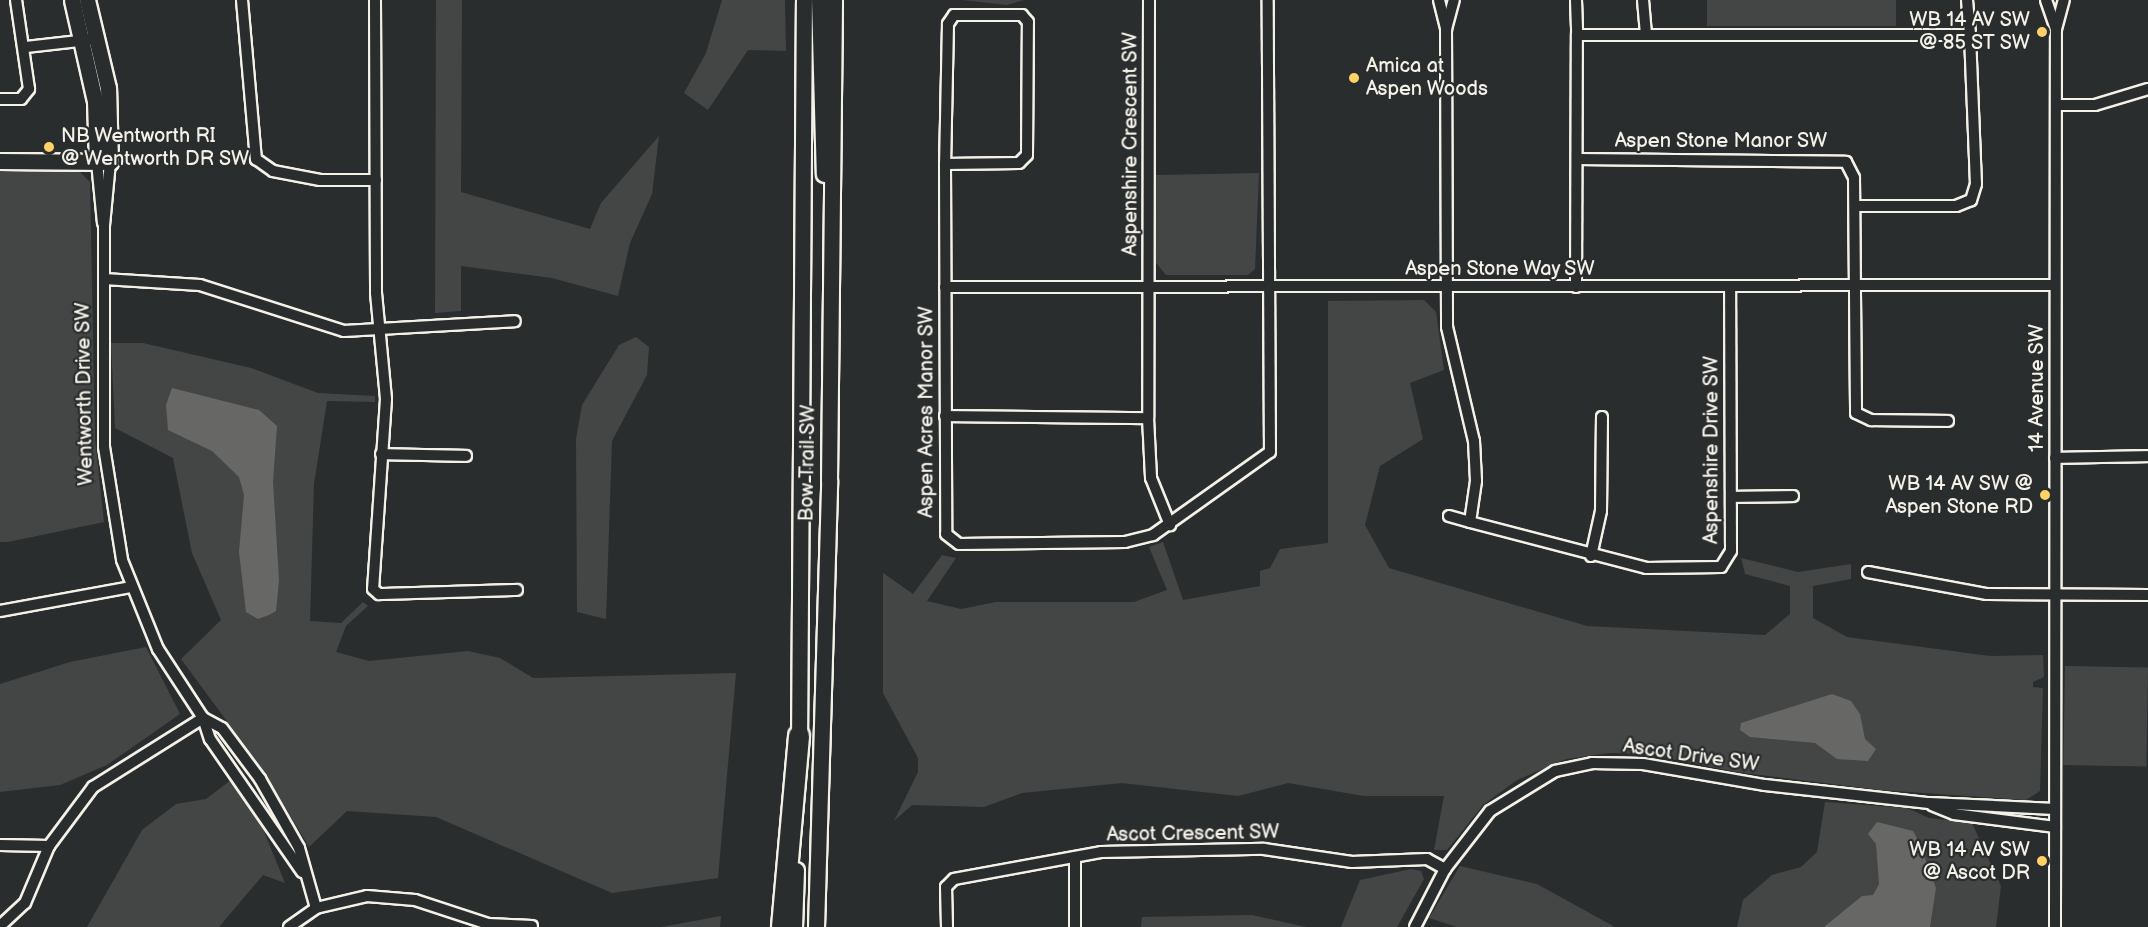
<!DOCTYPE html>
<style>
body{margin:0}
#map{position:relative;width:2148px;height:927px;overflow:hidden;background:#2a2d2e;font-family:"Balsamiq Sans",sans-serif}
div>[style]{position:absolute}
.green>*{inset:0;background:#444645;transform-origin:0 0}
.water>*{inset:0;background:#676866}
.roads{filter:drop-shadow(2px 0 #f4f1e8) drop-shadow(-2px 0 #f4f1e8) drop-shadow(0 2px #f4f1e8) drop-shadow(0 -2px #f4f1e8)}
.street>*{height:10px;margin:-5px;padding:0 5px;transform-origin:5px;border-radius:5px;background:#2a2d2e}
.secondary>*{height:15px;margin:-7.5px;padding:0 7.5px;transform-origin:7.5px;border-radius:7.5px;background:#2a2d2e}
.highway>*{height:20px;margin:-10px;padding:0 10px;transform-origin:10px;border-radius:10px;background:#2a2d2e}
.dots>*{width:16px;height:16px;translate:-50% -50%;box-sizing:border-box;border:3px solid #2a2d2e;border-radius:50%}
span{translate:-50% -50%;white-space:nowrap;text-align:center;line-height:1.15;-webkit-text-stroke:4.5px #2a2d2e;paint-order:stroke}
.poi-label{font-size:20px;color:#f4f1e8}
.right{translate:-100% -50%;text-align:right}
.left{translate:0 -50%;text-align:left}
.street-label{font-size:20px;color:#f4f1e8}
</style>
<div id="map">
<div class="green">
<i style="clip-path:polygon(436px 0,462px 0,461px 192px,590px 229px,601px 203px,659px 136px,652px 194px,630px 243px,618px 296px,552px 278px,461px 266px,461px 311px,435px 313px)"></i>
<i style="clip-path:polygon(722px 0,785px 0,786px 51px,748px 50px,708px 110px,684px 93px,706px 53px)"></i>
<i style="clip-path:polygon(962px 0,1024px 0,1007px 5px)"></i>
<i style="left:1707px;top:0;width:189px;height:26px"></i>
<i style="clip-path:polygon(0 171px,79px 171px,90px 182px,95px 439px,104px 522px,8px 542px,0 542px)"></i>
<i style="clip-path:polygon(1259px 173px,1255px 269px,1248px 275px,1166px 275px,1156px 263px,1156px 175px)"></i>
<i style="clip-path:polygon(1424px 300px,1436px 312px,1444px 370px,1410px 383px,1423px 439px,1380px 466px,1365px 525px,1389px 568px,1587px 626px,1765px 635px,1790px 614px,1790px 586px,1745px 574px,1741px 558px,1798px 572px,1851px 564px,1851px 579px,1813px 586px,1813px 618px,1847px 637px,1990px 656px,2043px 655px,2044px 677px,2033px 682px,2033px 687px,2043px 688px,2040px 791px,2026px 800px,1880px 790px,1736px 772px,1647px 754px,1610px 753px,1566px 759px,1517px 780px,1483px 805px,1447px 850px,1434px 850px,1444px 796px,1364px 796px,1288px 783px,1238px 796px,1122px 783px,1022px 793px,984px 807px,912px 805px,894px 821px,918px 772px,918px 758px,883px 693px,883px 573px,913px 594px,942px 555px,956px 558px,927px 601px,961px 609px,996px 602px,1134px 602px,1167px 590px,1149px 547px,1163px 542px,1183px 600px,1260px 586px,1260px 571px,1270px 568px,1280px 549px,1328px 543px,1328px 301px)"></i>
<i style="clip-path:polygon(636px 337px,649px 347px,647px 375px,612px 441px,606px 619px,577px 612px,576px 439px,582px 405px,619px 345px)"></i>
<i style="clip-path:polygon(111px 343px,143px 343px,251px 368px,318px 393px,375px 396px,375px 402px,327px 401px,314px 484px,310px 621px,341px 623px,363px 602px,368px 606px,346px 626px,336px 652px,369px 661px,468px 651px,500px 658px,533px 678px,736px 673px,718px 878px,612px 893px,436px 817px,347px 811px,309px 847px,263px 770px,181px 659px,221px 620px,192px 553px,173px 458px,115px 428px)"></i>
<i style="clip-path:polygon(146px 647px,180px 714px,107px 765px,60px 785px,0 792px,0 684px,70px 662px)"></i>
<i style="left:2065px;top:666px;width:83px;height:99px;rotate:1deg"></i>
<i style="clip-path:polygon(231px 780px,263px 829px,285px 883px,263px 875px,219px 927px,87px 927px,142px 830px,176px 804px,206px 799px)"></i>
<i style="clip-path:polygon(1825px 802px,1907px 808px,1929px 818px,1972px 823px,2001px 886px,1996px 927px,1737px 927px,1743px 900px,1772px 875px,1801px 867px,1817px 852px)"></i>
<i style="clip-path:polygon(1460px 866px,1537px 884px,1615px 927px,1457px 927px,1429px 918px)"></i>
<i style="clip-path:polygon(1411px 869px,1421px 871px,1424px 879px,1397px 927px,1341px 927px,1360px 880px)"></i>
<i style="clip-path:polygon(1252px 915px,1306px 927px,1141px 927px,1142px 917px)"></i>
<i style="clip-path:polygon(721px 916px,720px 927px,661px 927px)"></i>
</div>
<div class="water">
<i style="clip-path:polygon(172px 388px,259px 410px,277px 426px,273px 482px,279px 580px,276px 611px,269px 615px,258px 619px,246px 612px,239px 552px,244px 495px,239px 477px,212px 451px,168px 430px,166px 405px)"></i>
<i style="clip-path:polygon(1832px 694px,1851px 701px,1860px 714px,1865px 739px,1876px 749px,1868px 761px,1837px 759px,1815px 743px,1750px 737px,1740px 730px,1741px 723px)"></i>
<i style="clip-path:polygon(1877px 822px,1913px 831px,1918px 840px,1936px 888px,1930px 927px,1824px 927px,1862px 896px,1873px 895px,1879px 884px,1876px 844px,1868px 834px)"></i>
</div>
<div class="roads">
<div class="street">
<i style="left:242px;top:0;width:160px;rotate:85deg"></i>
<i style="left:256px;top:159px;width:21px;rotate:35deg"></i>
<i style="left:273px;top:171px;width:48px;rotate:10.8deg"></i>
<i style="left:320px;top:180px;width:56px"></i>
<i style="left:375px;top:0;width:293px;rotate:89.8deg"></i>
<i style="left:376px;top:293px;width:106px;rotate:84.6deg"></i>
<i style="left:386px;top:399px;width:190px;rotate:93.9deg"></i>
<i style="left:373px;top:589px;width:8px;rotate:40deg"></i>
<i style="left:379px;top:594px;width:138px;rotate:-1.7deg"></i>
<i style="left:1149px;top:0;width:418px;rotate:90.1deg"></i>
<i style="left:1148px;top:418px;width:60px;rotate:87.1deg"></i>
<i style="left:1151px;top:478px;width:51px;rotate:68deg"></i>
<i style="left:1439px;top:0;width:30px;rotate:76deg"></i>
<i style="left:1446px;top:29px;width:298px;rotate:89.8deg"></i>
<i style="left:1447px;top:327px;width:117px;rotate:76.7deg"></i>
<i style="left:1474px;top:441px;width:40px;rotate:87.1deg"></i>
<i style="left:1476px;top:481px;width:41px;rotate:98.3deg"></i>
<i style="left:1470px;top:522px;width:182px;rotate:14.6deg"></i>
<i style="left:1646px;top:568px;width:75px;rotate:-0.8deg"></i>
<i style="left:1721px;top:567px;width:19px;rotate:-58deg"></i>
<i style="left:1731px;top:551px;width:263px;rotate:-90.2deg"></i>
<i style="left:1576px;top:0;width:35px;rotate:88deg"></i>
<i style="left:1643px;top:0;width:35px;rotate:85deg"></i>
<i style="left:1967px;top:0;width:35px;rotate:85deg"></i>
<i style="left:2046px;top:0;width:31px;rotate:71deg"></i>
<i style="left:1446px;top:29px;width:30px;rotate:-75deg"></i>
<i style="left:26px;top:47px;width:62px;rotate:-6.4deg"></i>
<i style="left:0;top:99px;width:21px"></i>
<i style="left:21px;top:99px;width:13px;rotate:-51deg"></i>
<i style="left:29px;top:89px;width:90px;rotate:-98.3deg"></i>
<i style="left:2056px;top:105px;width:39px"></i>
<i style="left:2095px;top:105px;width:55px;rotate:-16.8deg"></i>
<i style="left:1577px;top:159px;width:269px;rotate:0.6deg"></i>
<i style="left:1846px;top:162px;width:18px;rotate:63deg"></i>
<i style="left:1854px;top:178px;width:235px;rotate:89.5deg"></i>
<i style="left:1856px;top:413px;width:17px;rotate:25deg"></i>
<i style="left:1871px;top:420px;width:77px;rotate:0.7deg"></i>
<i style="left:97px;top:162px;width:61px;rotate:84.4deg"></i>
<i style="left:110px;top:162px;width:64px;rotate:95.4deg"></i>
<i style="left:104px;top:226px;width:221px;rotate:90deg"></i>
<i style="left:104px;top:447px;width:114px;rotate:80.9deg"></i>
<i style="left:122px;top:560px;width:96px;rotate:68deg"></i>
<i style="left:158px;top:649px;width:82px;rotate:56.9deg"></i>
<i style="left:203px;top:718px;width:22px;rotate:72deg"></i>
<i style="left:210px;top:739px;width:162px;rotate:55.3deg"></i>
<i style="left:945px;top:164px;width:74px;rotate:-0.8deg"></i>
<i style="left:1019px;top:163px;width:11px;rotate:-45deg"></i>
<i style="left:1027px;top:155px;width:133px;rotate:-89.6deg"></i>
<i style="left:1028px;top:22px;width:9px;rotate:-131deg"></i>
<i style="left:1022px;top:15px;width:68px;rotate:180deg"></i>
<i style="left:954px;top:15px;width:11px;rotate:124deg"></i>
<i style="left:948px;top:24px;width:140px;rotate:91.2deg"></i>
<i style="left:945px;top:164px;width:370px;rotate:89.8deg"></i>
<i style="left:946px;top:534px;width:16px;rotate:38deg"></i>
<i style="left:959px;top:544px;width:166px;rotate:-0.7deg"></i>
<i style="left:1125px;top:542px;width:29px;rotate:-14deg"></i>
<i style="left:1153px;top:535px;width:143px;rotate:-35.4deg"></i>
<i style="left:1270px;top:452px;width:452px;rotate:-90.3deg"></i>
<i style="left:104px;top:279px;width:96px;rotate:3.6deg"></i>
<i style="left:200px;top:285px;width:151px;rotate:17.7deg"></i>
<i style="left:344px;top:331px;width:171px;rotate:-3.3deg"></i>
<i style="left:945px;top:287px;width:1109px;rotate:-0.1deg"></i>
<i style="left:1576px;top:287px;width:252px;rotate:-89.8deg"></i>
<i style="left:1577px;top:35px;width:393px"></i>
<i style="left:1970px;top:35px;width:149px;rotate:87.7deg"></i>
<i style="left:1976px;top:184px;width:17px;rotate:107deg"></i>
<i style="left:1971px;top:200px;width:16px;rotate:158deg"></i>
<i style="left:1956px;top:206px;width:101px;rotate:180deg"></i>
<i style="left:945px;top:416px;width:203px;rotate:0.6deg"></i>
<i style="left:381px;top:454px;width:85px;rotate:1.3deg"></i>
<i style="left:2055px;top:458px;width:93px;rotate:-1.2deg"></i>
<i style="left:1731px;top:497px;width:62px;rotate:-0.9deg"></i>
<i style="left:1449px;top:516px;width:22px;rotate:16deg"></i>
<i style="left:1591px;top:556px;width:46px;rotate:-77.5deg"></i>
<i style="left:1601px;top:511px;width:94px;rotate:-89.4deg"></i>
<i style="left:1868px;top:572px;width:121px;rotate:10.5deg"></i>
<i style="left:1987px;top:594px;width:161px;rotate:0.4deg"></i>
<i style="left:0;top:611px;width:133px;rotate:-10.4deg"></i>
<i style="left:203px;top:718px;width:21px;rotate:28deg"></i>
<i style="left:222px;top:728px;width:64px;rotate:53.3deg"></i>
<i style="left:260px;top:779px;width:79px;rotate:60.5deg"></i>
<i style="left:299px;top:848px;width:62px;rotate:74.2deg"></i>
<i style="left:1932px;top:805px;width:24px;rotate:22deg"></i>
<i style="left:1954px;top:814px;width:102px;rotate:7.3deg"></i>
<i style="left:0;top:845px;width:49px;rotate:1.2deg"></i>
<i style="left:1075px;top:857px;width:70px;rotate:90deg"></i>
<i style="left:0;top:926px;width:34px;rotate:-43deg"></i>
<i style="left:25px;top:903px;width:62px;rotate:-67.2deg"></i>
<i style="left:49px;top:846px;width:74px;rotate:-53.3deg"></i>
<i style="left:93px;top:787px;width:130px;rotate:-32.1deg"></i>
<i style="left:289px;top:927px;width:33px;rotate:-35deg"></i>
<i style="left:316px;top:908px;width:52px;rotate:-13.2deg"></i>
<i style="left:367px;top:896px;width:48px;rotate:4.8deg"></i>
<i style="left:415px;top:900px;width:77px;rotate:18.2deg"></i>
<i style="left:488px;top:924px;width:44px;rotate:2.6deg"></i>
<i style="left:947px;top:927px;width:40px;rotate:-91.4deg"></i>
<i style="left:946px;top:887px;width:11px;rotate:-45deg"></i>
<i style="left:954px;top:879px;width:149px;rotate:-10.4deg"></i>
<i style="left:1101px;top:852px;width:163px;rotate:-1.1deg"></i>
<i style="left:1264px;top:849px;width:89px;rotate:8.4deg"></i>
<i style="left:1352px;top:862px;width:75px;rotate:-2.3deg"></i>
<i style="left:1427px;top:859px;width:21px;rotate:29deg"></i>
<i style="left:1415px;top:927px;width:65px;rotate:-62.7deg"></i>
<i style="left:1445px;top:869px;width:73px;rotate:-52.2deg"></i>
<i style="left:1490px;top:811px;width:76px;rotate:-31.6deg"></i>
<i style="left:1555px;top:771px;width:38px;rotate:-12deg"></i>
<i style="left:1592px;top:763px;width:51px;rotate:1.1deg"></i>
<i style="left:1643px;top:764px;width:124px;rotate:9.8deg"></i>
<i style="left:1765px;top:785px;width:165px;rotate:6.3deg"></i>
<i style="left:1929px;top:803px;width:126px;rotate:2.7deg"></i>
<i style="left:2055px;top:927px;width:898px;rotate:-89.94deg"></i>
<i style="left:2056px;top:29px;width:30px;rotate:-75deg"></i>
</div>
<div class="secondary">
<i style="left:72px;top:0;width:104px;rotate:77.2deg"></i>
<i style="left:95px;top:101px;width:61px;rotate:88.1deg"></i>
<i style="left:819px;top:0;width:174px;rotate:88.4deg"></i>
<i style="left:0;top:161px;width:110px;rotate:0.5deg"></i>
<i style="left:110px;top:162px;width:74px;rotate:-91.5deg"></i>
<i style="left:108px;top:88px;width:90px;rotate:-103.4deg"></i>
<i style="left:799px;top:747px;width:747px;rotate:-89.62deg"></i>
<i style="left:794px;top:927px;width:57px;rotate:-88deg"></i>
<i style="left:816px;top:927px;width:447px;rotate:-88.3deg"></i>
<i style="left:829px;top:480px;width:480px;rotate:-89.4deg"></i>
</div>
<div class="highway">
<i style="left:782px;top:927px;width:192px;rotate:-84.9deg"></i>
</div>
</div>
<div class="dots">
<i style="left:2042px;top:32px;background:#ffd166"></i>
<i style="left:1354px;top:78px;background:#ffd166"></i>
<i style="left:49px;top:147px;background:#ffd166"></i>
<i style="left:2045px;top:495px;background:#ffd166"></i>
<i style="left:2042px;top:861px;background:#ffd166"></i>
</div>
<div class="poi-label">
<span class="right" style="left:2030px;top:32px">WB 14 AV SW<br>@ 85 ST SW</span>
<span class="left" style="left:1366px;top:78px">Amica at<br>Aspen Woods</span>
<span class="left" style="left:61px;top:148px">NB Wentworth RI<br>@ Wentworth DR SW</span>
<span class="right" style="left:2033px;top:496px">WB 14 AV SW @<br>Aspen Stone RD</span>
<span class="right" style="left:2030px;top:862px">WB 14 AV SW<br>@ Ascot DR</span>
</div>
<div class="street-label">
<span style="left:1721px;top:141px">Aspen Stone Manor SW</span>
<span style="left:1131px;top:144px;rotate:-90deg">Aspenshire Crescent SW</span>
<span style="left:1500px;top:269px">Aspen Stone Way SW</span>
<span style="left:2037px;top:388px;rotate:-90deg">14 Avenue SW</span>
<span style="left:85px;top:394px;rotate:-91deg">Wentworth Drive SW</span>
<span style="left:927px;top:412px;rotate:-90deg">Aspen Acres Manor SW</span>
<span style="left:1712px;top:450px;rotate:-90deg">Aspenshire Drive SW</span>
<span style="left:808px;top:463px;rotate:-89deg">Bow Trail SW</span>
<span style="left:1691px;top:756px;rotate:8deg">Ascot Drive SW</span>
<span style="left:1193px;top:834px;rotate:-1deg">Ascot Crescent SW</span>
</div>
</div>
